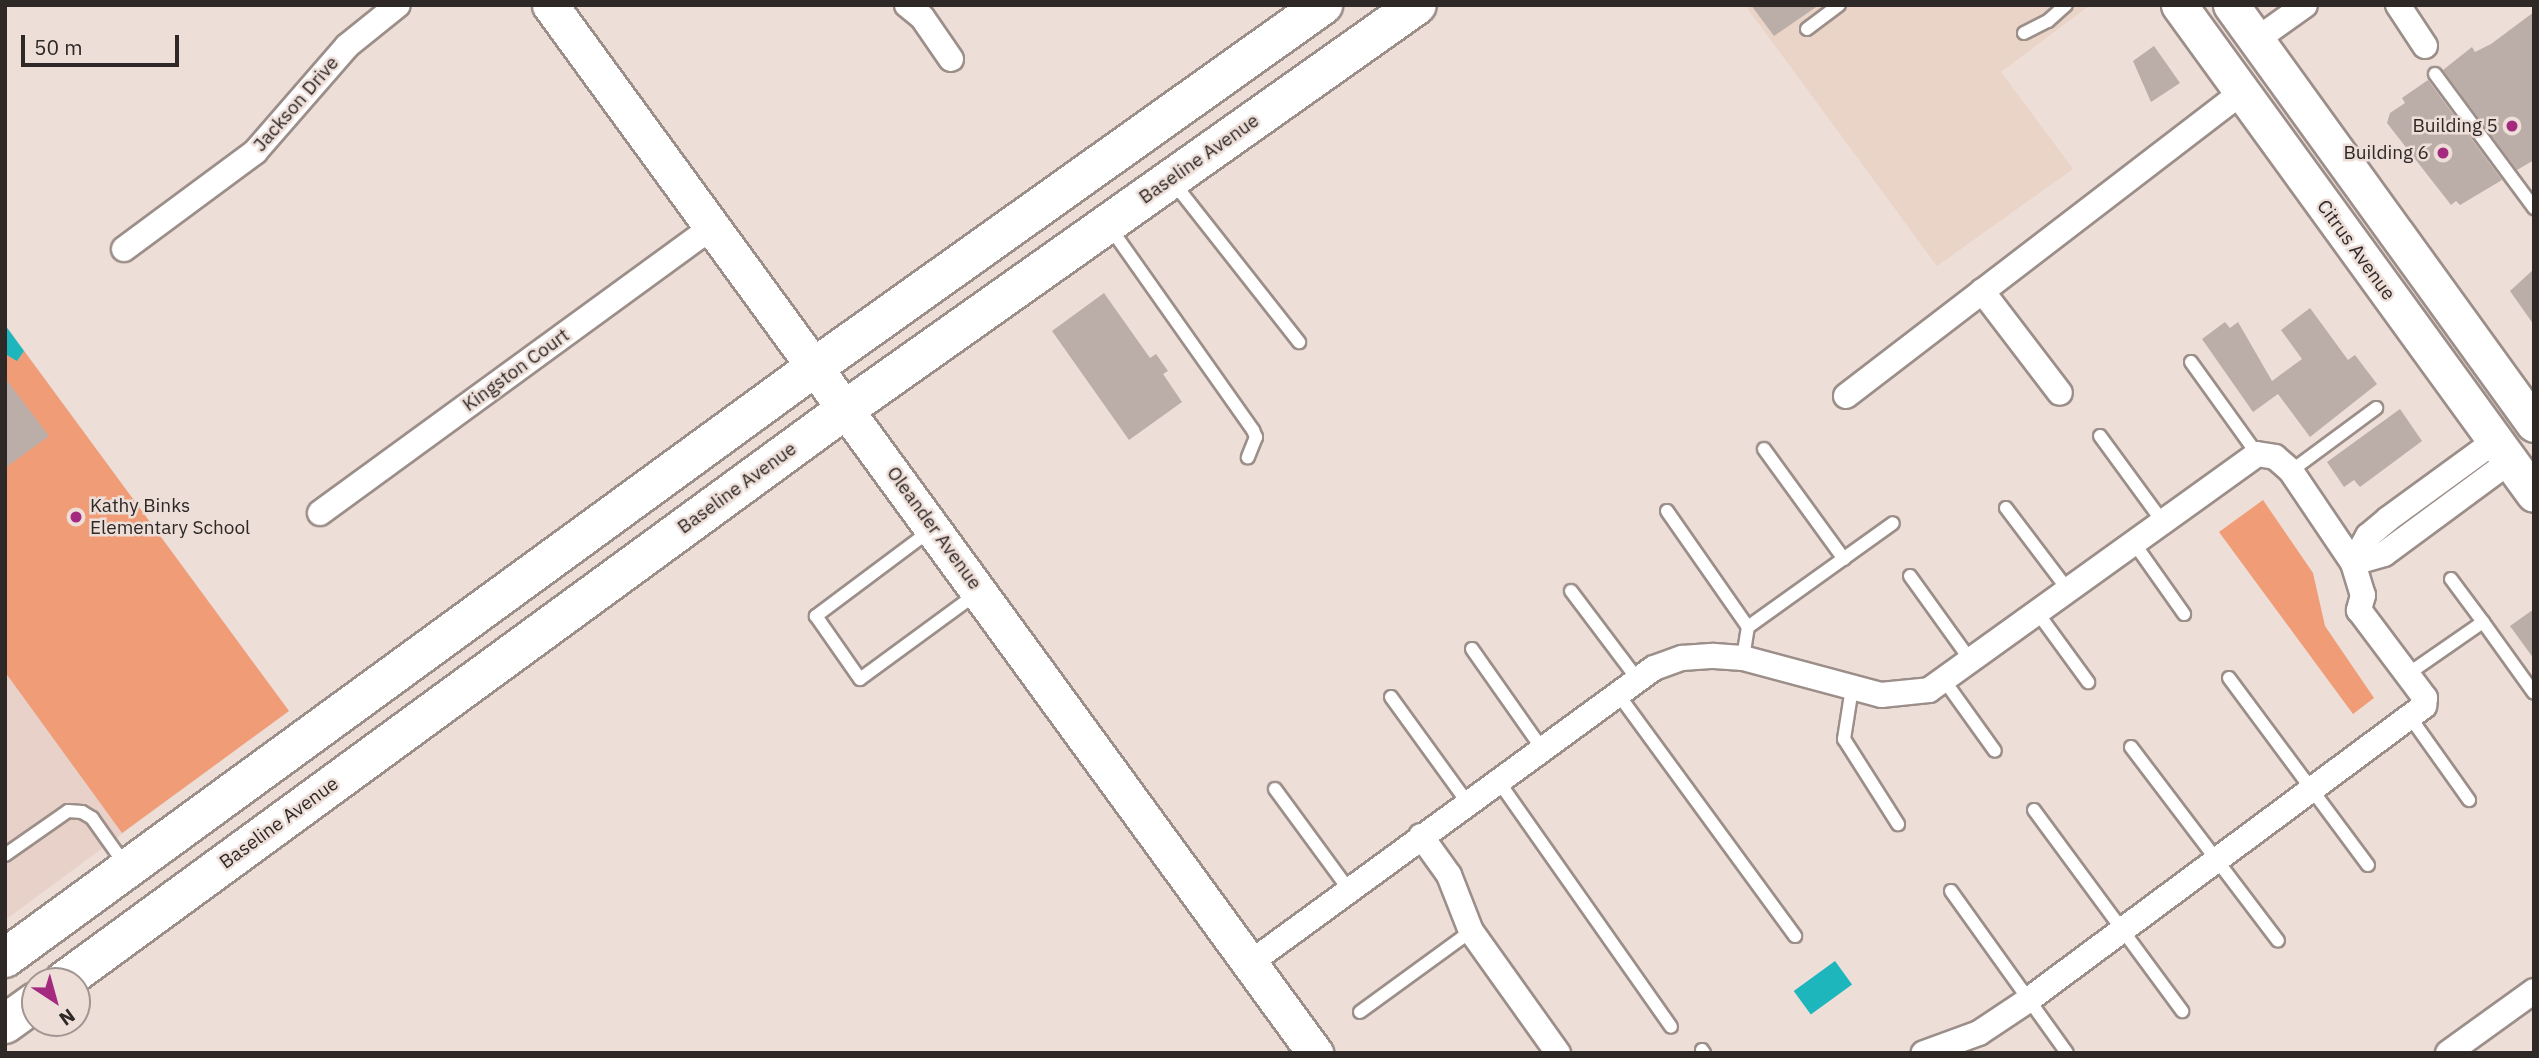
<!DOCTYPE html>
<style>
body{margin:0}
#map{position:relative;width:2539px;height:1058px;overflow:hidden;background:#edded8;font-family:"IBM Plex Sans",sans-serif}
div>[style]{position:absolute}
.commercial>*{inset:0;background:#ead3c7}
.built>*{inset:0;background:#e7d1c8}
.green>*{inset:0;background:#ef9c77}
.water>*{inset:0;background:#1db6bc;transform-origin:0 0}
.building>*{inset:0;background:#bbada7}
.roads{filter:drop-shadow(2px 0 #9c8e89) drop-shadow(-2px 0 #9c8e89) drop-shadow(0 2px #9c8e89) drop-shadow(0 -2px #9c8e89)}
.lane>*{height:12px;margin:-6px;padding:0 6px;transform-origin:6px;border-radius:6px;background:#fff}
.street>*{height:24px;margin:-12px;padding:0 12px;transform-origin:12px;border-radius:12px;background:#fff}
.secondary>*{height:35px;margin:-17.5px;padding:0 17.5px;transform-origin:17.5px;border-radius:17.5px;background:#fff}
.primary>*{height:38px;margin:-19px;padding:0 19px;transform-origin:19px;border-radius:19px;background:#fff}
.dots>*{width:19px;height:19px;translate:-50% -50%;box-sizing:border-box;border:4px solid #edded8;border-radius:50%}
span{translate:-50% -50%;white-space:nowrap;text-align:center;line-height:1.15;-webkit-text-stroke:5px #edded8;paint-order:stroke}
.street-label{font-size:19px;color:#2e2826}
.poi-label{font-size:19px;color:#2e2826}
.right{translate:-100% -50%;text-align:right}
.left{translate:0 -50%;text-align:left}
.frame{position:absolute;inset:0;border:7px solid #2e2826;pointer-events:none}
.north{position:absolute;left:21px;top:967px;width:70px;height:70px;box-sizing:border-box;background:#edded8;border:2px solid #a19591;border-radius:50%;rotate:144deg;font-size:19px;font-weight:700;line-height:28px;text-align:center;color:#2e2826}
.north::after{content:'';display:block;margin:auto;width:24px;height:32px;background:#a42a80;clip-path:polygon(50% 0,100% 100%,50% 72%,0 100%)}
.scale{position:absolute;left:21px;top:35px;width:158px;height:32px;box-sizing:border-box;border:4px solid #2e2826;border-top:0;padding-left:9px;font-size:21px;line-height:24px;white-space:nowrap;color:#2e2826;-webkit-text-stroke:5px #edded8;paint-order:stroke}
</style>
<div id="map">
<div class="commercial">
<i style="clip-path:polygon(1745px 5px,2090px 5px,2001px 72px,2073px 169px,1937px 266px)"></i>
</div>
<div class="built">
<i style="clip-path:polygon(5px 324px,289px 711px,5px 920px)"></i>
</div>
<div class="green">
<i style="clip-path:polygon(24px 351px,289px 711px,122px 833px,5px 672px,5px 354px,17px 360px)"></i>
<i style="clip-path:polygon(2263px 500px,2313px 573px,2325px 626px,2374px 698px,2353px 714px,2219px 532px)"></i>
</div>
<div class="water">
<i style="clip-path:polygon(5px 325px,24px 351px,17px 361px,5px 354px)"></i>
<i style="left:1835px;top:961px;width:29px;height:51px;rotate:54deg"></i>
</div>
<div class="building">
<i style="clip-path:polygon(1751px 5px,1819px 5px,1774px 36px)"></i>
<i style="clip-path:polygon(2534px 12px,2534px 160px,2517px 170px,2443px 70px,2472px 47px,2475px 52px,2491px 44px)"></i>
<i style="clip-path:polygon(2154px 46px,2180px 83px,2151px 102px,2133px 61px)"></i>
<i style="clip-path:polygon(2428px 80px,2502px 180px,2460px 205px,2456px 201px,2451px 205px,2387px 123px,2390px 113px,2405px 103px,2402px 98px)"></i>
<i style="clip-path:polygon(2534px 269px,2534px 325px,2510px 291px)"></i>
<i style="clip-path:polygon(1104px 293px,1150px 358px,1156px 354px,1168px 371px,1163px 374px,1182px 402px,1129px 440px,1052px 331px)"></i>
<i style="clip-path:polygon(2310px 308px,2348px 360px,2355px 355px,2377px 384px,2310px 437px,2278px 394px,2253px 412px,2202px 339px,2225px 322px,2230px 328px,2238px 322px,2272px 381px,2302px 359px,2281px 330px)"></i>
<i style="clip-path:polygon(5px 378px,49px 436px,5px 468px)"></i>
<i style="clip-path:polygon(2400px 409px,2422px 441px,2360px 487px,2354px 480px,2344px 487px,2327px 462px)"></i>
<i style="clip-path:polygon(2534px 609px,2534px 659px,2510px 626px)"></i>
</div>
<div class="roads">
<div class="lane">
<i style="left:1807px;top:29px;width:40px;rotate:-37deg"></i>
<i style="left:2024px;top:33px;width:27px;rotate:-27deg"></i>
<i style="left:2048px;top:21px;width:24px;rotate:-42deg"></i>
<i style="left:2435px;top:74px;width:167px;rotate:53.5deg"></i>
<i style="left:1173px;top:182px;width:204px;rotate:51.8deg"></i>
<i style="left:1109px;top:226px;width:250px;rotate:54.8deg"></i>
<i style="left:1253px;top:430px;width:8px;rotate:67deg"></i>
<i style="left:1256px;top:437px;width:22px;rotate:112deg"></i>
<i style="left:2191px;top:362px;width:113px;rotate:54.3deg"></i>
<i style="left:2100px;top:436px;width:107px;rotate:53.8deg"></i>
<i style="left:1764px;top:449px;width:136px;rotate:54deg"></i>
<i style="left:2291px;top:471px;width:106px;rotate:-36.5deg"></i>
<i style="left:2006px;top:508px;width:103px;rotate:52.9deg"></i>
<i style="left:1667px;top:511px;width:141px;rotate:55.1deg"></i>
<i style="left:931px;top:530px;width:144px;rotate:143.2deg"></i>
<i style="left:816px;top:616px;width:77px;rotate:55.1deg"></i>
<i style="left:860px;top:679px;width:144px;rotate:-36.2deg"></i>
<i style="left:2134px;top:543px;width:87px;rotate:54.8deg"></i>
<i style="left:1910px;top:576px;width:105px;rotate:54.3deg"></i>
<i style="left:2451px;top:579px;width:54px;rotate:53.3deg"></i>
<i style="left:1571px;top:591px;width:111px;rotate:53deg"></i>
<i style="left:2037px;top:612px;width:87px;rotate:53.9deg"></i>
<i style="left:1472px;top:649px;width:123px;rotate:54.9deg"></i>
<i style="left:1743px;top:658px;width:31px;rotate:-81deg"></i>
<i style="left:1748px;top:627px;width:178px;rotate:-35.6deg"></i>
<i style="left:2405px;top:676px;width:95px;rotate:-34.7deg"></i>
<i style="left:2483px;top:622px;width:87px;rotate:54.3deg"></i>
<i style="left:2229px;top:678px;width:233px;rotate:53.4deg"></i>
<i style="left:1944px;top:680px;width:87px;rotate:54.3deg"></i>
<i style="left:1852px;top:688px;width:52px;rotate:98.9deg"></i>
<i style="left:1844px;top:739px;width:101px;rotate:57.6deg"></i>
<i style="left:1618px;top:694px;width:300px;rotate:53.8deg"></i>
<i style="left:1391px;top:697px;width:130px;rotate:54.1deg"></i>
<i style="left:2410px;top:717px;width:102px;rotate:54.6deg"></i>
<i style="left:2131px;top:747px;width:243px;rotate:52.8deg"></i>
<i style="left:1499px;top:782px;width:299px;rotate:54.9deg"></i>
<i style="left:1275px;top:789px;width:127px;rotate:53.7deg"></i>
<i style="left:2034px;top:810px;width:250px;rotate:53.6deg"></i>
<i style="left:5px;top:855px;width:77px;rotate:-34.9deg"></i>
<i style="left:68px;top:811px;width:14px;rotate:4deg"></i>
<i style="left:82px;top:812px;width:12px;rotate:31deg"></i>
<i style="left:92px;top:818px;width:59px;rotate:54.7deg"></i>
<i style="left:1951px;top:891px;width:199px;rotate:54.4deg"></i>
<i style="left:1360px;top:1012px;width:137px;rotate:-36.1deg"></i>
<i style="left:1702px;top:1050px;width:4px;rotate:56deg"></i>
</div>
<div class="street">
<i style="left:907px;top:5px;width:19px;rotate:39deg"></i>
<i style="left:922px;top:17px;width:51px;rotate:55.4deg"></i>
<i style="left:2398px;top:5px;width:49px;rotate:56.6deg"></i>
<i style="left:2256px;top:40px;width:60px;rotate:-35.5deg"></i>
<i style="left:124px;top:249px;width:163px;rotate:-36.5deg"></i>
<i style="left:255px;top:152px;width:140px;rotate:-49deg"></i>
<i style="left:347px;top:46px;width:65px;rotate:-38.8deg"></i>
<i style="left:1982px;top:291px;width:128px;rotate:52.6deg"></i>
<i style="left:1846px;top:396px;width:499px;rotate:-37.5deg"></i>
<i style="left:320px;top:513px;width:485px;rotate:-36.1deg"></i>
<i style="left:2353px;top:563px;width:31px;rotate:-61deg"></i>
<i style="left:2368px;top:536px;width:26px;rotate:-40deg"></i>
<i style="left:2388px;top:519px;width:132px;rotate:-36.1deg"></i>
<i style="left:2353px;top:563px;width:32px;rotate:-16deg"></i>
<i style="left:2384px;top:554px;width:157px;rotate:-36.4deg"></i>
<i style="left:1421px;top:836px;width:48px;rotate:54.3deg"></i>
<i style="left:1449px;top:875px;width:60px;rotate:68.6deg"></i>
<i style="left:1471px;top:931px;width:150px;rotate:54.5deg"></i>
<i style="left:1250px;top:963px;width:500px;rotate:-36.14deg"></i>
<i style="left:1654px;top:668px;width:30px;rotate:-20deg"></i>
<i style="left:1682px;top:658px;width:32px;rotate:-4deg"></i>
<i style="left:1714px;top:656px;width:29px;rotate:4deg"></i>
<i style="left:1743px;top:658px;width:143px;rotate:15deg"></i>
<i style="left:1881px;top:695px;width:48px;rotate:-5.9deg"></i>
<i style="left:1929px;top:690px;width:404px;rotate:-35.7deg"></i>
<i style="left:2257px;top:454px;width:18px;rotate:9deg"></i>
<i style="left:2275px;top:457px;width:21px;rotate:41deg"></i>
<i style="left:2291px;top:471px;width:111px;rotate:56deg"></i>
<i style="left:2353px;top:563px;width:34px;rotate:73deg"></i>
<i style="left:2363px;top:595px;width:16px;rotate:105deg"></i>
<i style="left:2359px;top:610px;width:110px;rotate:53.1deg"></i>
<i style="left:2425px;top:698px;width:8px;rotate:97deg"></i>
<i style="left:2424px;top:706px;width:491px;rotate:143.4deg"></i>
<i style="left:2030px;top:999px;width:61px;rotate:146.3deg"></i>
<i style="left:1979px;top:1033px;width:59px;rotate:160deg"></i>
<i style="left:2448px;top:1053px;width:106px;rotate:-35.8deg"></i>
</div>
<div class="secondary">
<i style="left:550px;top:5px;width:1298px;rotate:53.87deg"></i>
<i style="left:2179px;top:5px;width:604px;rotate:54.02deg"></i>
<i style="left:2231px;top:5px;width:517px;rotate:54.13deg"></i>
</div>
<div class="primary">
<i style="left:5px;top:958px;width:1003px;rotate:-36.12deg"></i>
<i style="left:815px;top:367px;width:624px;rotate:-35.47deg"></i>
<i style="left:64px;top:981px;width:969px;rotate:-36.18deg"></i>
<i style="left:846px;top:409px;width:699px;rotate:-35.28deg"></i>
<i style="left:5px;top:1024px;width:37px;rotate:-36deg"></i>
</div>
</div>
<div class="dots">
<i style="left:2512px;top:126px;background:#a42a80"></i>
<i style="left:2443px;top:153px;background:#a42a80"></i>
<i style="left:76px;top:517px;background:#a42a80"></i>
</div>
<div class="street-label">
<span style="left:296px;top:104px;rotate:-49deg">Jackson Drive</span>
<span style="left:1199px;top:159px;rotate:-35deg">Baseline Avenue</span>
<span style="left:2356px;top:250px;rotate:54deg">Citrus Avenue</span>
<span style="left:516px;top:370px;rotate:-36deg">Kingston Court</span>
<span style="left:737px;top:488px;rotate:-36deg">Baseline Avenue</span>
<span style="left:934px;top:528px;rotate:54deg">Oleander Avenue</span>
<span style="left:279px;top:823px;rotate:-36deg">Baseline Avenue</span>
</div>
<div class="poi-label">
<span class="right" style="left:2498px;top:126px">Building 5</span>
<span class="right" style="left:2429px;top:153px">Building 6</span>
<span class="left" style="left:90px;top:517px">Kathy Binks<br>Elementary School</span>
</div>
<div class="frame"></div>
<div class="north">N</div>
<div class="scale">50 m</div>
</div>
